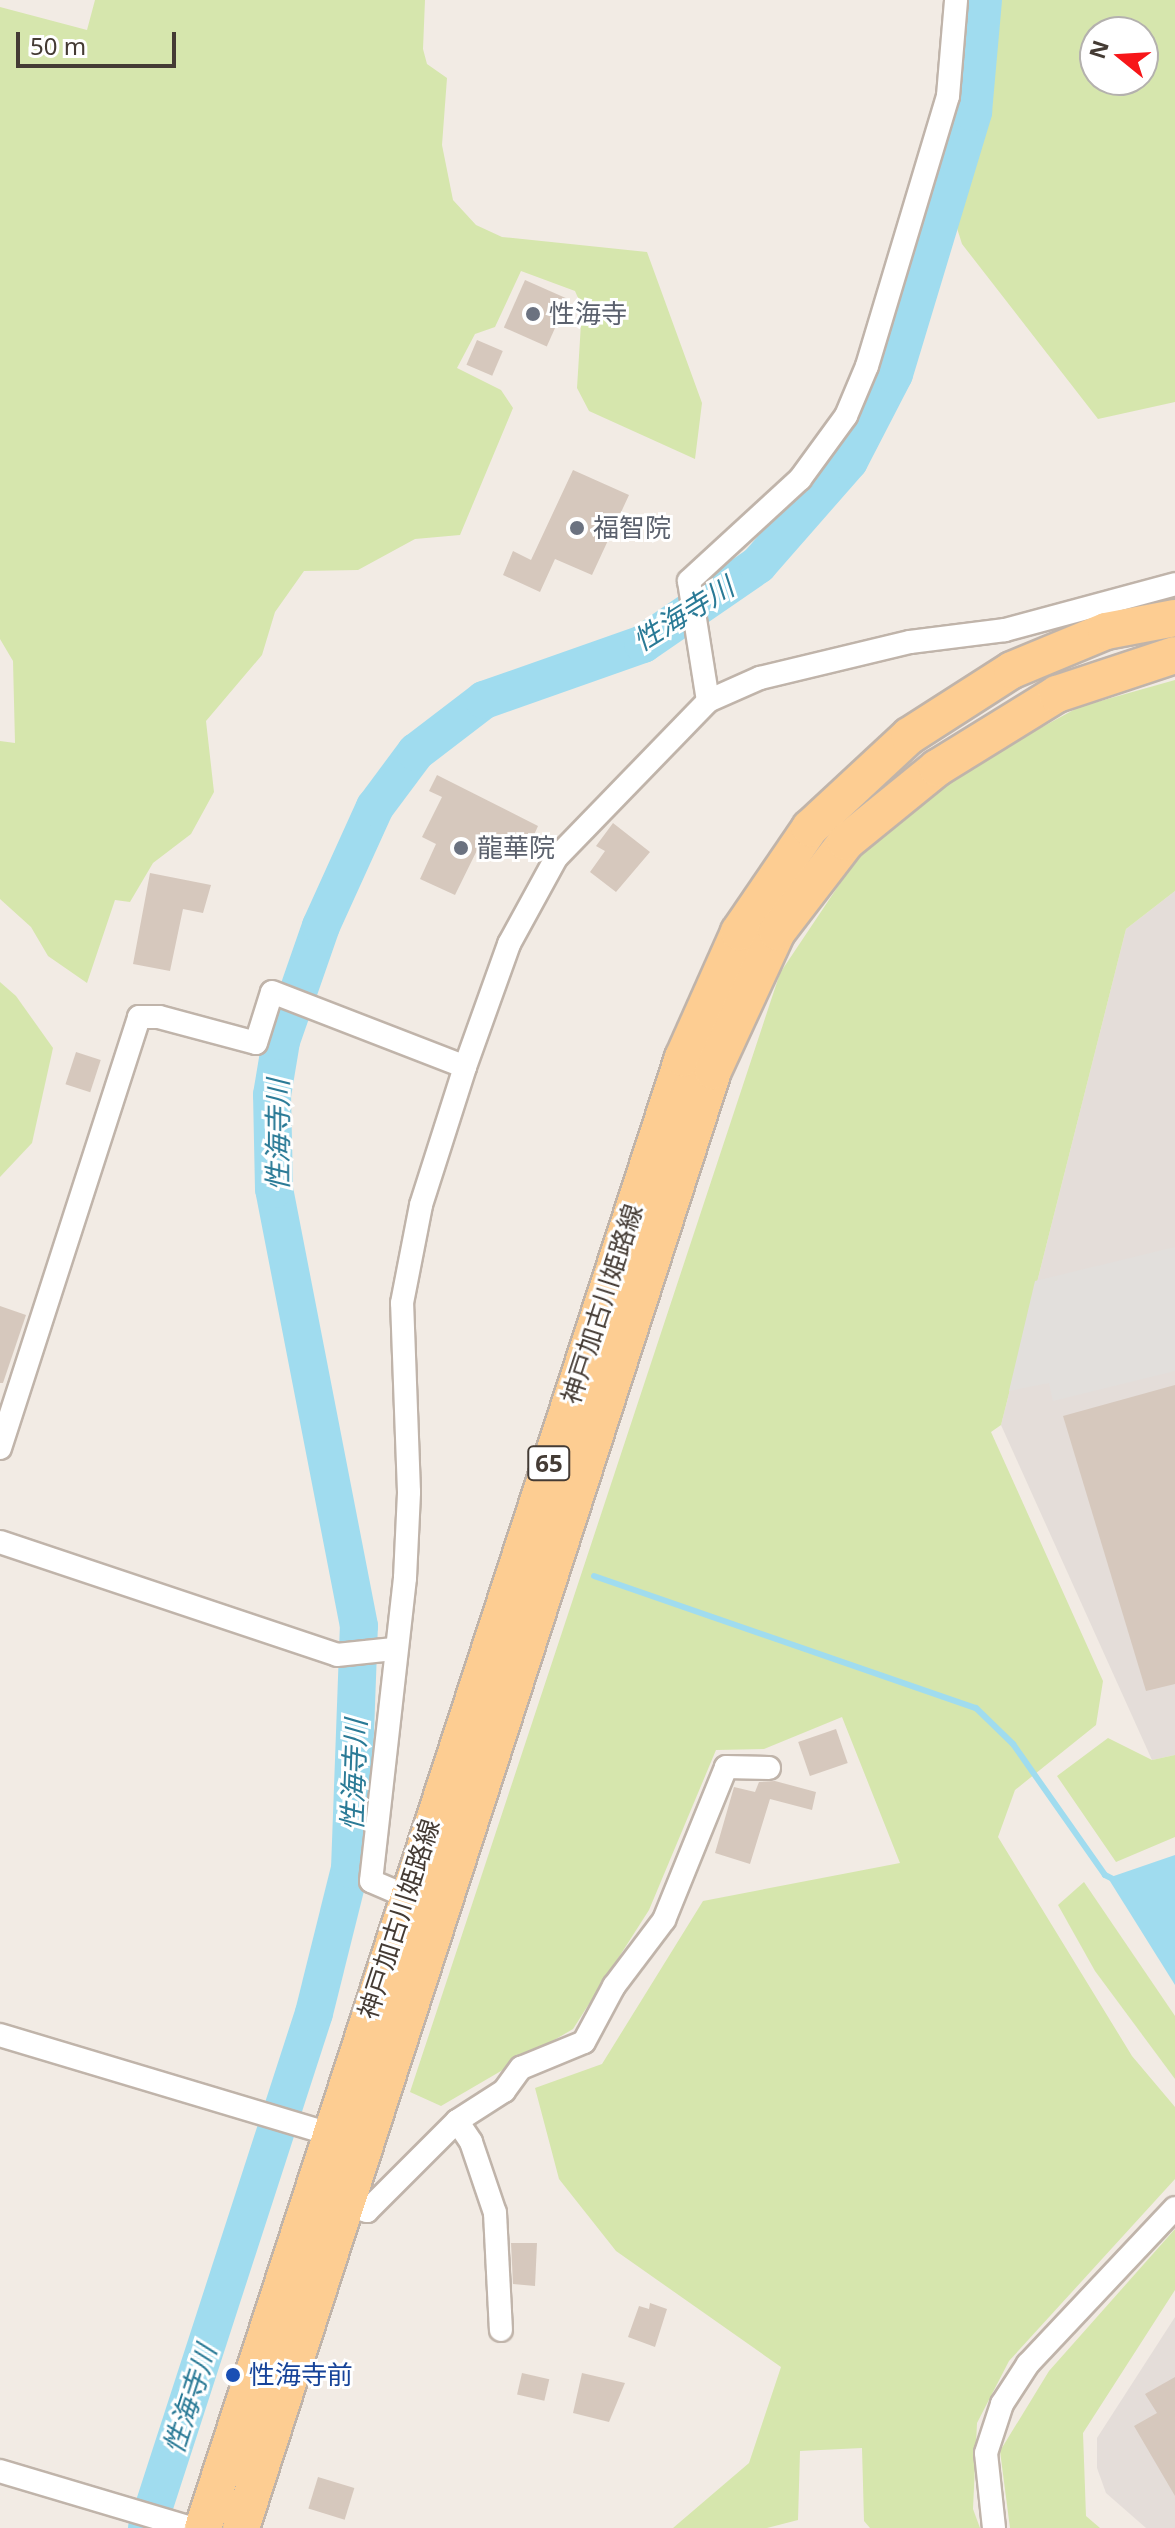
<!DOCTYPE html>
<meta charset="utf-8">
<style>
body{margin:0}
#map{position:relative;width:1175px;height:2528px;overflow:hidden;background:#f2ebe4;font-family:"Noto Sans","Noto Sans JP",sans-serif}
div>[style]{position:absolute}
.industrial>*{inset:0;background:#e4ddd9}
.green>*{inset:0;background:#d6e6ad}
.parking>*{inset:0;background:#e2dfdc}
.water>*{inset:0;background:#a0dcef}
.stream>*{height:6px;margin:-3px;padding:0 3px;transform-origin:3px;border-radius:3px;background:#a0dcef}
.river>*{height:38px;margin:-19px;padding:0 19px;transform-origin:19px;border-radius:19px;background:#a0dcef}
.building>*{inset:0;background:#d6c8bd;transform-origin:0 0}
.roads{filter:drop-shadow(2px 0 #c0b4aa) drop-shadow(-2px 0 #c0b4aa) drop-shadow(0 2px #c0b4aa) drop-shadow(0 -2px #c0b4aa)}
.minor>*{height:22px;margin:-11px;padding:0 11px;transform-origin:11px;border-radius:11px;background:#fff}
.primary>*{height:36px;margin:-18px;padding:0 18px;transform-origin:18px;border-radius:18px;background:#fdcd92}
.dots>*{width:22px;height:22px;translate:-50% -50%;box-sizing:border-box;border:4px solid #fff;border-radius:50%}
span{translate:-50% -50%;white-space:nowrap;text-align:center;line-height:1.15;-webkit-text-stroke:6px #fff;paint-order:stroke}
.shield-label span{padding:2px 6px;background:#fff;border:2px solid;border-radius:6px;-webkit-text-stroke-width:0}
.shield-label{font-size:24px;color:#443b34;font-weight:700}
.worship-label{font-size:26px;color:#5b616d}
.left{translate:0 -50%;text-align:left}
.street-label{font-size:26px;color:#443b34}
.transit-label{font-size:26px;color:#164399}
.water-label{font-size:28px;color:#2a7a96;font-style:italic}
.north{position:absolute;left:1079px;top:16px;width:80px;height:80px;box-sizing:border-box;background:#fff;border:2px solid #b4b1ae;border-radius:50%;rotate:288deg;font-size:22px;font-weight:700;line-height:32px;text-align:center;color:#443b34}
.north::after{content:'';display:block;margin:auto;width:28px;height:36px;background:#f71619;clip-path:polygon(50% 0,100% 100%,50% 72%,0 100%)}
.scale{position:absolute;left:16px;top:32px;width:160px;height:36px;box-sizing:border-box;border:4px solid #443b34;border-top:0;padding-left:10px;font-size:24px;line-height:28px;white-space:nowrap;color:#443b34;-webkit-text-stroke:6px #fff;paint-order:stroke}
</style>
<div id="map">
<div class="industrial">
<i style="clip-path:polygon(1175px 891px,1175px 1755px,1152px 1760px,1001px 1425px,1126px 929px)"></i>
<i style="clip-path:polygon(1175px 2317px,1175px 2528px,1146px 2528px,1106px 2493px,1097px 2468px,1097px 2438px)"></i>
</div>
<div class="green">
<i style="clip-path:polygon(95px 0,425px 0,423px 49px,427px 64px,447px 78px,442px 145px,453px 200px,476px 225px,502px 237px,647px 252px,702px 403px,695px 459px,589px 411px,577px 388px,582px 307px,575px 291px,521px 271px,495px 327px,475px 334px,457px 368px,501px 390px,513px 408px,460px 535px,415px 539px,358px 570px,304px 571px,275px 612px,262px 655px,206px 721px,214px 792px,191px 834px,153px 863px,130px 902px,115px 900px,87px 983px,48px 956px,31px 927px,0 899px,0 741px,15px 743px,13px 661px,0 639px,0 7px,87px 30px)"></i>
<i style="clip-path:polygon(evenodd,996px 0,1175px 0,1175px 402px,1098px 419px,962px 244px,956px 225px,993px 85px,996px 0,1095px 32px,1143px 32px,1143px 80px,1095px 80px,1095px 32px)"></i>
<i style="clip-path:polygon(1175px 680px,1175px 891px,1126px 929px,1001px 1425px,991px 1432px,1103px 1681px,1096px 1725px,1015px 1790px,998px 1837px,1132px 2056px,1175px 2107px,1175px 2179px,1009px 2361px,977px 2423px,973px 2509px,980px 2528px,870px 2528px,864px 2521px,862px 2448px,800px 2451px,798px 2520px,767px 2528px,673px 2528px,749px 2463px,781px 2367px,616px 2251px,559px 2179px,535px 2088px,602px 2064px,703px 1901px,900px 1863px,842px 1717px,764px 1749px,716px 1750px,649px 1910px,573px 2029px,441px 2106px,410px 2092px,780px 973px,859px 855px,967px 768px,1079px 707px)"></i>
<i style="clip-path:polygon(0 982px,16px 996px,53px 1048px,32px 1143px,0 1177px)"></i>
<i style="clip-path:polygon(1108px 1738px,1152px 1760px,1175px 1755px,1175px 1837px,1116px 1862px,1057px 1776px)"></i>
<i style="clip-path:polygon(1084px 1882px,1175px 2016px,1175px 2079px,1095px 1971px,1058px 1905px)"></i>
<i style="clip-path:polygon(1175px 2229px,1175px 2290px,1083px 2433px,1086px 2516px,1100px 2528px,1010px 2528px,1000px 2451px,1049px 2371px)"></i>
</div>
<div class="parking">
<i style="clip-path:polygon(1175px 1247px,1175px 1371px,1053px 1401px,1049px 1383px,1009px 1391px,1035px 1281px)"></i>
</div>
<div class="water">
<i style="clip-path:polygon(1175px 1855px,1175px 1985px,1108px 1878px)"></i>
</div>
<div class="stream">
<i style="left:594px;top:1576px;width:404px;rotate:19.1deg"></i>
<i style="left:976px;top:1708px;width:52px;rotate:44.2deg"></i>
<i style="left:1013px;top:1744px;width:160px;rotate:54.9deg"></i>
<i style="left:1105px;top:1875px;width:13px;rotate:27deg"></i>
</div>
<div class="river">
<i style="left:147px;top:2528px;width:541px;rotate:-72.03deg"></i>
<i style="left:314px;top:2013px;width:148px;rotate:-76deg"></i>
<i style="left:350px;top:1869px;width:243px;rotate:-87.9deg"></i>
<i style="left:359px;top:1626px;width:445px;rotate:-101deg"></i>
<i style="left:274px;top:1189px;width:94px;rotate:-91.2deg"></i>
<i style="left:272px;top:1095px;width:55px;rotate:-80.5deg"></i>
<i style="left:281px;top:1041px;width:122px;rotate:-70.8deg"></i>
<i style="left:321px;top:926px;width:131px;rotate:-65.6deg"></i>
<i style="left:375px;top:807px;width:69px;rotate:-53.3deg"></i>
<i style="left:416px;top:752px;width:86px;rotate:-37.4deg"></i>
<i style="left:484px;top:700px;width:169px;rotate:-19.4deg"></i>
<i style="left:643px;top:644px;width:140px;rotate:-34.5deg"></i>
<i style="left:758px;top:565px;width:138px;rotate:-48.8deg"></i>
<i style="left:849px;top:461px;width:98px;rotate:-62.7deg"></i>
<i style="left:894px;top:374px;width:274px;rotate:-73.2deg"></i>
<i style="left:973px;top:112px;width:112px;rotate:-84.9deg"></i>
</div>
<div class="building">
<i style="left:525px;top:280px;width:47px;height:52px;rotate:24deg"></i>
<i style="left:477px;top:340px;width:28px;height:27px;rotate:23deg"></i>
<i style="clip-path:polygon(573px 470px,629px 495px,592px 575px,555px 559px,540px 592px,503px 575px,513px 551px,531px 560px)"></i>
<i style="clip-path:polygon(437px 775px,538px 826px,525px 855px,484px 836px,455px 895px,420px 879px,436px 844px,422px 837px,442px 797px,429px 791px)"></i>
<i style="clip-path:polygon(613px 823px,650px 852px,616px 892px,590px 872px,605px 851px,596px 846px)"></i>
<i style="clip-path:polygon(150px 873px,211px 885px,203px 913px,183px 909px,170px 971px,133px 964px)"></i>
<i style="left:76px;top:1052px;width:26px;height:34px;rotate:18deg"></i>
<i style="clip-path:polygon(0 1306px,26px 1315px,3px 1383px,0 1383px)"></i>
<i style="clip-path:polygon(1175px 1385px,1175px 1684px,1146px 1691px,1063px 1416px)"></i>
<i style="left:836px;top:1729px;width:36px;height:40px;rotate:71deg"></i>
<i style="clip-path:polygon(775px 1781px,816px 1792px,812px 1810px,770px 1799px,750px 1864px,715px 1853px,734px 1787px,755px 1792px,759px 1782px)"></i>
<i style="clip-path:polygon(511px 2243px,537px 2243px,535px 2286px,513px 2284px)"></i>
<i style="clip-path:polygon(650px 2303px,667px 2309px,655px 2347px,628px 2337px,639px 2306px,649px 2309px)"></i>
<i style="left:522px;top:2373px;width:28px;height:22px;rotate:13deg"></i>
<i style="clip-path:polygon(582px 2373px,625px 2383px,609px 2422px,573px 2413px)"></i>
<i style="clip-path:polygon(1175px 2377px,1175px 2496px,1134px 2426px,1157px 2413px,1145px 2394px)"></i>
<i style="left:318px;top:2477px;width:38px;height:33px;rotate:17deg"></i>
</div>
<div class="roads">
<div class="minor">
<i style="left:708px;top:701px;width:121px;rotate:-99deg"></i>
<i style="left:689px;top:581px;width:151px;rotate:-42.6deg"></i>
<i style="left:800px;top:479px;width:78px;rotate:-53.9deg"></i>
<i style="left:846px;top:416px;width:54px;rotate:-67.2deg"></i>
<i style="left:867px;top:366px;width:282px;rotate:-73.3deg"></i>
<i style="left:948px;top:96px;width:96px;rotate:-85.2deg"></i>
<i style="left:0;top:1448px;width:453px;rotate:-72.1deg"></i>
<i style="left:139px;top:1017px;width:20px"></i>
<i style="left:159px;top:1017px;width:100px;rotate:15deg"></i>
<i style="left:256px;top:1043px;width:53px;rotate:-72.6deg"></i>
<i style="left:272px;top:992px;width:207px;rotate:21.2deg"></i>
<i style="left:0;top:1542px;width:355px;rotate:18.5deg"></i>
<i style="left:337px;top:1655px;width:57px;rotate:-6deg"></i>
<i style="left:406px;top:1896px;width:38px;rotate:-157deg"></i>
<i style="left:371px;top:1881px;width:305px;rotate:-83.6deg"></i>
<i style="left:405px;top:1578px;width:86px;rotate:-87.3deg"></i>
<i style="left:409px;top:1492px;width:189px;rotate:-92.1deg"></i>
<i style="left:402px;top:1303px;width:100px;rotate:-79deg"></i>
<i style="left:421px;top:1205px;width:145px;rotate:-72.3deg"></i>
<i style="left:465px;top:1067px;width:131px;rotate:-70.3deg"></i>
<i style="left:509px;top:944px;width:98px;rotate:-61.3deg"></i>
<i style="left:556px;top:858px;width:219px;rotate:-45.9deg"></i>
<i style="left:708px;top:701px;width:57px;rotate:-23.9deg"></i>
<i style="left:760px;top:678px;width:154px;rotate:-13.5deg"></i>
<i style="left:910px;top:642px;width:96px;rotate:-7.2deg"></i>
<i style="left:1005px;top:630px;width:176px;rotate:-15.1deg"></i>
<i style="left:0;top:2035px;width:345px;rotate:16.7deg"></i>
<i style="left:457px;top:2121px;width:56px;rotate:-32.6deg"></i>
<i style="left:504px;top:2091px;width:29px;rotate:-54deg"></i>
<i style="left:521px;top:2068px;width:68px;rotate:-22.4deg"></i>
<i style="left:584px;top:2042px;width:64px;rotate:-61.8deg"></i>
<i style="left:614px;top:1986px;width:83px;rotate:-52.9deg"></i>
<i style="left:664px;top:1920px;width:165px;rotate:-67.9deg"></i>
<i style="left:726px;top:1767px;width:43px;rotate:1.3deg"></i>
<i style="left:345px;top:2205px;width:23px;rotate:15deg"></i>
<i style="left:367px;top:2211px;width:127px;rotate:-45deg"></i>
<i style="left:457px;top:2121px;width:25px;rotate:56deg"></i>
<i style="left:471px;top:2142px;width:75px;rotate:71.3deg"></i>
<i style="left:495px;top:2213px;width:117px;rotate:87.1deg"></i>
<i style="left:0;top:2471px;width:199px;rotate:16.6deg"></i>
<i style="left:994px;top:2528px;width:75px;rotate:-96.1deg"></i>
<i style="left:986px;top:2453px;width:52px;rotate:-71.9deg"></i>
<i style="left:1002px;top:2404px;width:48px;rotate:-57deg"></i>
<i style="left:1028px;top:2364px;width:214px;rotate:-46.7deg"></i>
</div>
<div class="primary">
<i style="left:203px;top:2528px;width:1546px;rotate:-71.92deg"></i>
<i style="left:683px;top:1058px;width:138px;rotate:-66deg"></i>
<i style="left:739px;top:932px;width:126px;rotate:-55.7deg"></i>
<i style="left:810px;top:828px;width:135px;rotate:-42.9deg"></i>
<i style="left:909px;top:736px;width:122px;rotate:-32.7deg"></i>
<i style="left:1012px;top:670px;width:102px;rotate:-22.5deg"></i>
<i style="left:1106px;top:631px;width:70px;rotate:-10.7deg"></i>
<i style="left:241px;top:2528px;width:1532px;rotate:-72.05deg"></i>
<i style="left:713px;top:1071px;width:153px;rotate:-65.3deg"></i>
<i style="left:777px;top:932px;width:113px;rotate:-52.5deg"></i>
<i style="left:846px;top:842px;width:117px;rotate:-39.1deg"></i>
<i style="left:937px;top:768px;width:141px;rotate:-31.7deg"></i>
<i style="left:1057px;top:694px;width:124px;rotate:-18.3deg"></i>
</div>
</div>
<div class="dots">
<i style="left:533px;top:314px;background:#6b7280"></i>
<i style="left:577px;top:528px;background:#6b7280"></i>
<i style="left:461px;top:848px;background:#6b7280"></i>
<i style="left:233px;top:2375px;background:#1a4fb4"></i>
</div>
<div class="shield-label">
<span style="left:549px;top:1463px">65</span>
</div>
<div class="worship-label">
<span class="left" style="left:549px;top:314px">性海寺</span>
<span class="left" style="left:593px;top:528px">福智院</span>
<span class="left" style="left:477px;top:848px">龍華院</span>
</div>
<div class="street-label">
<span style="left:602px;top:1304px;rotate:-72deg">神戸加古川姫路線</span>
<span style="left:399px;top:1919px;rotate:-72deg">神戸加古川姫路線</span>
</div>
<div class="transit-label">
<span class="left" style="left:249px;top:2375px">性海寺前</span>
</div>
<div class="water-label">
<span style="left:683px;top:613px;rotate:-32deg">性海寺川</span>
<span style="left:277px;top:1135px;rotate:-90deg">性海寺川</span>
<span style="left:353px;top:1775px;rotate:-88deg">性海寺川</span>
<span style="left:189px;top:2399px;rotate:-72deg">性海寺川</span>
</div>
<div class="north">N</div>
<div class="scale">50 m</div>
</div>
